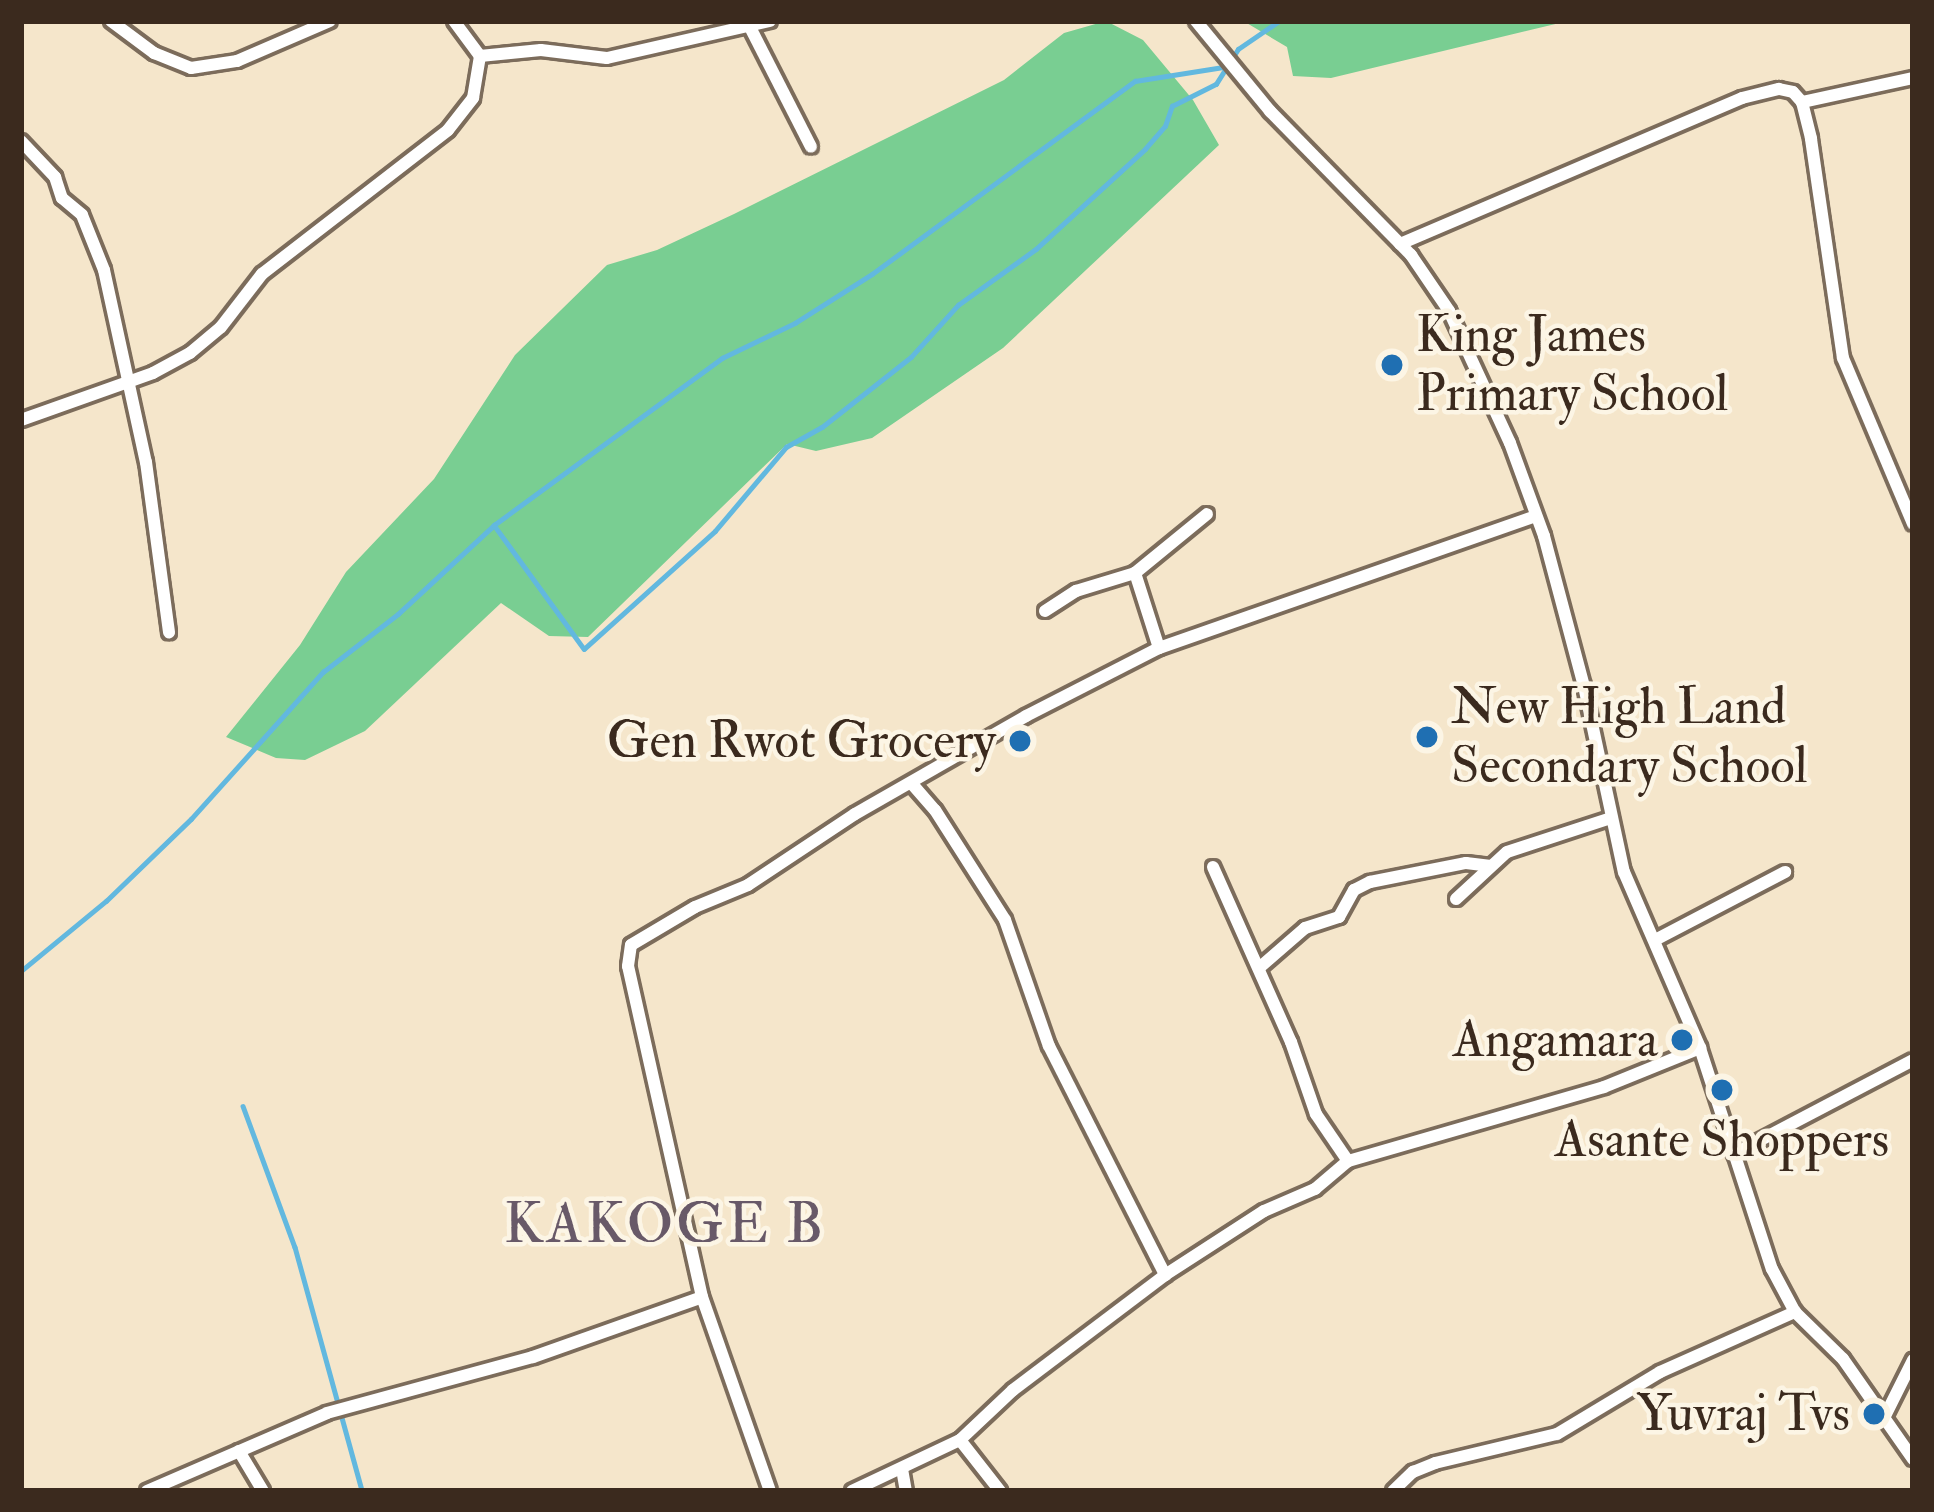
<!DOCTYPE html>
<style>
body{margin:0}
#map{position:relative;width:1934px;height:1512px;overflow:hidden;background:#f5e6cb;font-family:"IM FELL Double Pica",serif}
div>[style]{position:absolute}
.green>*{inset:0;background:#79ce92}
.stream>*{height:4.5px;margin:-2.25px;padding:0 2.25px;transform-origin:2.25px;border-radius:2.25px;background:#62b8df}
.roads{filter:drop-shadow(3px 0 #7c6c5b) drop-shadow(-3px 0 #7c6c5b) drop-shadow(0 3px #7c6c5b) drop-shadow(0 -3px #7c6c5b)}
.minor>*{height:12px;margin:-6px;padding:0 6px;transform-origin:6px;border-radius:6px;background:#fff}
.dots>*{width:33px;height:33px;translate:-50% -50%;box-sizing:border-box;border:6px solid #fcf5e5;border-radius:50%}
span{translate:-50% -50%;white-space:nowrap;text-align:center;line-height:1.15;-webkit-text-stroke:9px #fcf5e5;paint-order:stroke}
.poi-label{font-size:51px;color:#3b2a1e}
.left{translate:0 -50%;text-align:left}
.right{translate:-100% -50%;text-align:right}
.quarter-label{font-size:57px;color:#685968;letter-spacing:3px}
.frame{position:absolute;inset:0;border:24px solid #3b2a1e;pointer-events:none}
</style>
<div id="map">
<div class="green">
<i style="clip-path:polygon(1106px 21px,1143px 40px,1193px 100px,1219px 145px,1003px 348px,872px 438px,816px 451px,787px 444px,588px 637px,549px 636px,501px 603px,365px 731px,305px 760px,276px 758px,226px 737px,300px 645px,346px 572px,434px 479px,515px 355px,607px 265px,657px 250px,734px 214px,1004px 80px,1064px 33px)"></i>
<i style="clip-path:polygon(1568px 21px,1331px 78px,1293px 76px,1287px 47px,1245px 22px)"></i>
</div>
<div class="stream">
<i style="left:494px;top:525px;width:283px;rotate:-36.2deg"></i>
<i style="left:722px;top:358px;width:81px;rotate:-25.6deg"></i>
<i style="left:795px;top:323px;width:91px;rotate:-32.5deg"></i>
<i style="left:872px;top:274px;width:326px;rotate:-36.3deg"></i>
<i style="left:1135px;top:81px;width:89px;rotate:-9deg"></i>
<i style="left:21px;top:971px;width:110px;rotate:-39.5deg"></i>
<i style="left:106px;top:901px;width:118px;rotate:-44deg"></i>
<i style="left:191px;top:819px;width:198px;rotate:-48.1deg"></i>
<i style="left:323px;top:672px;width:95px;rotate:-37.7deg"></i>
<i style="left:398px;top:614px;width:131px;rotate:-42.8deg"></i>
<i style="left:494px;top:525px;width:153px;rotate:54deg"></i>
<i style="left:584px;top:649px;width:176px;rotate:-42deg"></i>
<i style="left:715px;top:531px;width:110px;rotate:-49.8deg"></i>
<i style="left:786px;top:447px;width:41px;rotate:-29.1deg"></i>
<i style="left:822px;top:427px;width:113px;rotate:-38.2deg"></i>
<i style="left:911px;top:357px;width:70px;rotate:-47.9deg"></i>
<i style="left:958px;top:305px;width:96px;rotate:-35.7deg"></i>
<i style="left:1036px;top:249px;width:148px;rotate:-42.5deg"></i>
<i style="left:1145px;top:149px;width:30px;rotate:-49deg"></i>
<i style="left:1165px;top:126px;width:21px;rotate:-71deg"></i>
<i style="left:1172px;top:106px;width:49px;rotate:-26.6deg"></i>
<i style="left:1216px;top:84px;width:41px;rotate:-57.8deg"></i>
<i style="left:1238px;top:49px;width:50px;rotate:-34.3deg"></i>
<i style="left:243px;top:1106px;width:150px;rotate:69.8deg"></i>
<i style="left:295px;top:1247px;width:253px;rotate:74.6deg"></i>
</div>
<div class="roads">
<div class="minor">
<i style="left:111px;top:21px;width:54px;rotate:36.7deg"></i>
<i style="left:154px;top:53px;width:40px;rotate:22deg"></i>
<i style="left:191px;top:68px;width:47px;rotate:-8.7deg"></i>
<i style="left:237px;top:61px;width:101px;rotate:-23.3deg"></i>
<i style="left:454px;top:21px;width:44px;rotate:53.4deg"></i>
<i style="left:1196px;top:21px;width:117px;rotate:50.6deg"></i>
<i style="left:1270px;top:111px;width:202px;rotate:45.6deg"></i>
<i style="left:1411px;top:255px;width:68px;rotate:55.8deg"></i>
<i style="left:1449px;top:311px;width:145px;rotate:65.2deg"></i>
<i style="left:1510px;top:443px;width:99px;rotate:69.9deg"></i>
<i style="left:1544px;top:536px;width:155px;rotate:75.1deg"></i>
<i style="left:1584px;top:686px;width:190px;rotate:77.9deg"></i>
<i style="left:1624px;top:872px;width:192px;rotate:66.6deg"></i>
<i style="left:1700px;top:1048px;width:232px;rotate:72deg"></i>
<i style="left:1772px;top:1269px;width:49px;rotate:61.9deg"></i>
<i style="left:1795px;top:1312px;width:67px;rotate:44.4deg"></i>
<i style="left:1843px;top:1359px;width:122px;rotate:55deg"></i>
<i style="left:751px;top:29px;width:132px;rotate:63deg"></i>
<i style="left:1802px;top:102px;width:114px;rotate:-12.2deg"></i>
<i style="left:21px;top:141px;width:50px;rotate:46.6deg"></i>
<i style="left:55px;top:177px;width:22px;rotate:72deg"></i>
<i style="left:62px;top:198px;width:26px;rotate:40deg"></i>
<i style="left:82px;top:215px;width:59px;rotate:68.2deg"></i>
<i style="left:104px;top:270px;width:197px;rotate:77.7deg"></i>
<i style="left:146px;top:462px;width:172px;rotate:82.3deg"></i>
<i style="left:1400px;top:244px;width:372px;rotate:-23.1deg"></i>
<i style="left:1742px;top:98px;width:38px;rotate:-14deg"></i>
<i style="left:1779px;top:89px;width:14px;rotate:12deg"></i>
<i style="left:1793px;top:92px;width:13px;rotate:48deg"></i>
<i style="left:1802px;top:102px;width:38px;rotate:76deg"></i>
<i style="left:1811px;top:139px;width:221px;rotate:81.7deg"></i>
<i style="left:1843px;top:358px;width:180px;rotate:67.1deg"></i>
<i style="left:21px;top:420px;width:140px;rotate:-19.6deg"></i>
<i style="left:153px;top:373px;width:42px;rotate:-28.4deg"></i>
<i style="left:190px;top:353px;width:40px;rotate:-40deg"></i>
<i style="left:221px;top:327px;width:67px;rotate:-52.3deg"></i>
<i style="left:262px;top:274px;width:235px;rotate:-37.7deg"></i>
<i style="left:448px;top:130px;width:41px;rotate:-52deg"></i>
<i style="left:473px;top:98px;width:43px;rotate:-80.5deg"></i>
<i style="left:480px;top:56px;width:61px;rotate:-5.6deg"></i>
<i style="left:541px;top:50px;width:66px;rotate:6.9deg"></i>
<i style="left:607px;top:58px;width:167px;rotate:-12.8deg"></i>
<i style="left:1045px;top:611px;width:37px;rotate:-33deg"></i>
<i style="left:1076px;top:591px;width:62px;rotate:-17deg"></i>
<i style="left:1159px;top:648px;width:79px;rotate:-107.7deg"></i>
<i style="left:1135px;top:573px;width:93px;rotate:-39.3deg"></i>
<i style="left:913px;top:785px;width:33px;rotate:49deg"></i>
<i style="left:935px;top:810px;width:130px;rotate:57.5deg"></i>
<i style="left:1005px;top:920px;width:133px;rotate:70.8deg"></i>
<i style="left:1049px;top:1046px;width:257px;rotate:63.1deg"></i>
<i style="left:1213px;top:867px;width:192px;rotate:66deg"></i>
<i style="left:1291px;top:1042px;width:76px;rotate:70.9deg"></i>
<i style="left:1316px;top:1114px;width:57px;rotate:55.8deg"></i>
<i style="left:1456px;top:899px;width:69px;rotate:-42.7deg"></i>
<i style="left:1507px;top:852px;width:109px;rotate:-18.1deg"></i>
<i style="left:1655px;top:940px;width:147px;rotate:-27.6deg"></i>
<i style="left:1259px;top:968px;width:61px;rotate:-41deg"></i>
<i style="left:1305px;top:928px;width:36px;rotate:-18deg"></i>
<i style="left:1339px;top:917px;width:31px;rotate:-61deg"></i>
<i style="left:1354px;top:890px;width:18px;rotate:-27deg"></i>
<i style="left:1370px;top:882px;width:98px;rotate:-11.2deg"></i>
<i style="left:1466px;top:863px;width:25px;rotate:7deg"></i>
<i style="left:1734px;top:1154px;width:202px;rotate:-27.7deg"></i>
<i style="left:1885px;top:1416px;width:63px;rotate:-63.4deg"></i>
<i style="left:960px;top:1440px;width:73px;rotate:-43.3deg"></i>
<i style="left:1013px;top:1390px;width:191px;rotate:-37.1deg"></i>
<i style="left:1165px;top:1275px;width:118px;rotate:-32.9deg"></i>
<i style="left:1264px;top:1211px;width:56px;rotate:-23.3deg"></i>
<i style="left:1315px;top:1189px;width:43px;rotate:-40.3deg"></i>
<i style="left:1348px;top:1161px;width:266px;rotate:-16.1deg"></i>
<i style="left:1604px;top:1087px;width:104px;rotate:-22.1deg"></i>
<i style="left:239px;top:1451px;width:47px;rotate:59deg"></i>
<i style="left:902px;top:1469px;width:22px;rotate:80deg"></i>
<i style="left:147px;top:1491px;width:196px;rotate:-23.4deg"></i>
<i style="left:327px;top:1413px;width:213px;rotate:-15.2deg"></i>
<i style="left:533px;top:1357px;width:179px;rotate:-19.5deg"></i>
<i style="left:770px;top:1491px;width:206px;rotate:-109.3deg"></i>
<i style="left:702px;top:1297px;width:339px;rotate:-102.6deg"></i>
<i style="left:628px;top:966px;width:21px;rotate:-82deg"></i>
<i style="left:631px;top:945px;width:74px;rotate:-30.7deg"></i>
<i style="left:695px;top:907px;width:57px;rotate:-22.5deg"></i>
<i style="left:748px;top:885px;width:128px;rotate:-33.6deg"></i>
<i style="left:855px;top:814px;width:197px;rotate:-29.8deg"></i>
<i style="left:1026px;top:716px;width:149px;rotate:-27.1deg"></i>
<i style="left:1159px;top:648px;width:399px;rotate:-19.3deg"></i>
<i style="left:852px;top:1491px;width:119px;rotate:-25.3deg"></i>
<i style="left:960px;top:1440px;width:65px;rotate:51.9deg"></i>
<i style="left:1393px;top:1491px;width:28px;rotate:-44deg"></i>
<i style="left:1413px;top:1472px;width:24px;rotate:-22deg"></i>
<i style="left:1435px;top:1463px;width:125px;rotate:-13.4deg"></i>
<i style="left:1557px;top:1434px;width:120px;rotate:-31deg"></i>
<i style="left:1660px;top:1372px;width:148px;rotate:-24deg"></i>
</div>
</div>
<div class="dots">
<i style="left:1392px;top:365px;background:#1f6fb2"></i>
<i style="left:1427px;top:737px;background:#1f6fb2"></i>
<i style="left:1020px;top:741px;background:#1f6fb2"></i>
<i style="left:1682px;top:1040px;background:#1f6fb2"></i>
<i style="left:1722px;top:1090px;background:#1f6fb2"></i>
<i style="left:1874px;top:1414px;background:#1f6fb2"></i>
</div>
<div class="poi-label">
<span class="left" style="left:1416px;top:365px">King James<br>Primary School</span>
<span class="left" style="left:1451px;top:737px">New High Land<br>Secondary School</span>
<span class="right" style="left:996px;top:741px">Gen Rwot Grocery</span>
<span class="right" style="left:1658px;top:1040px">Angamara</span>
<span style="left:1722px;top:1140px">Asante Shoppers</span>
<span class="right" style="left:1850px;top:1414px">Yuvraj Tvs</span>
</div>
<div class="quarter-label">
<span style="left:665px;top:1225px">KAKOGE B</span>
</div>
<div class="frame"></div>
</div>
